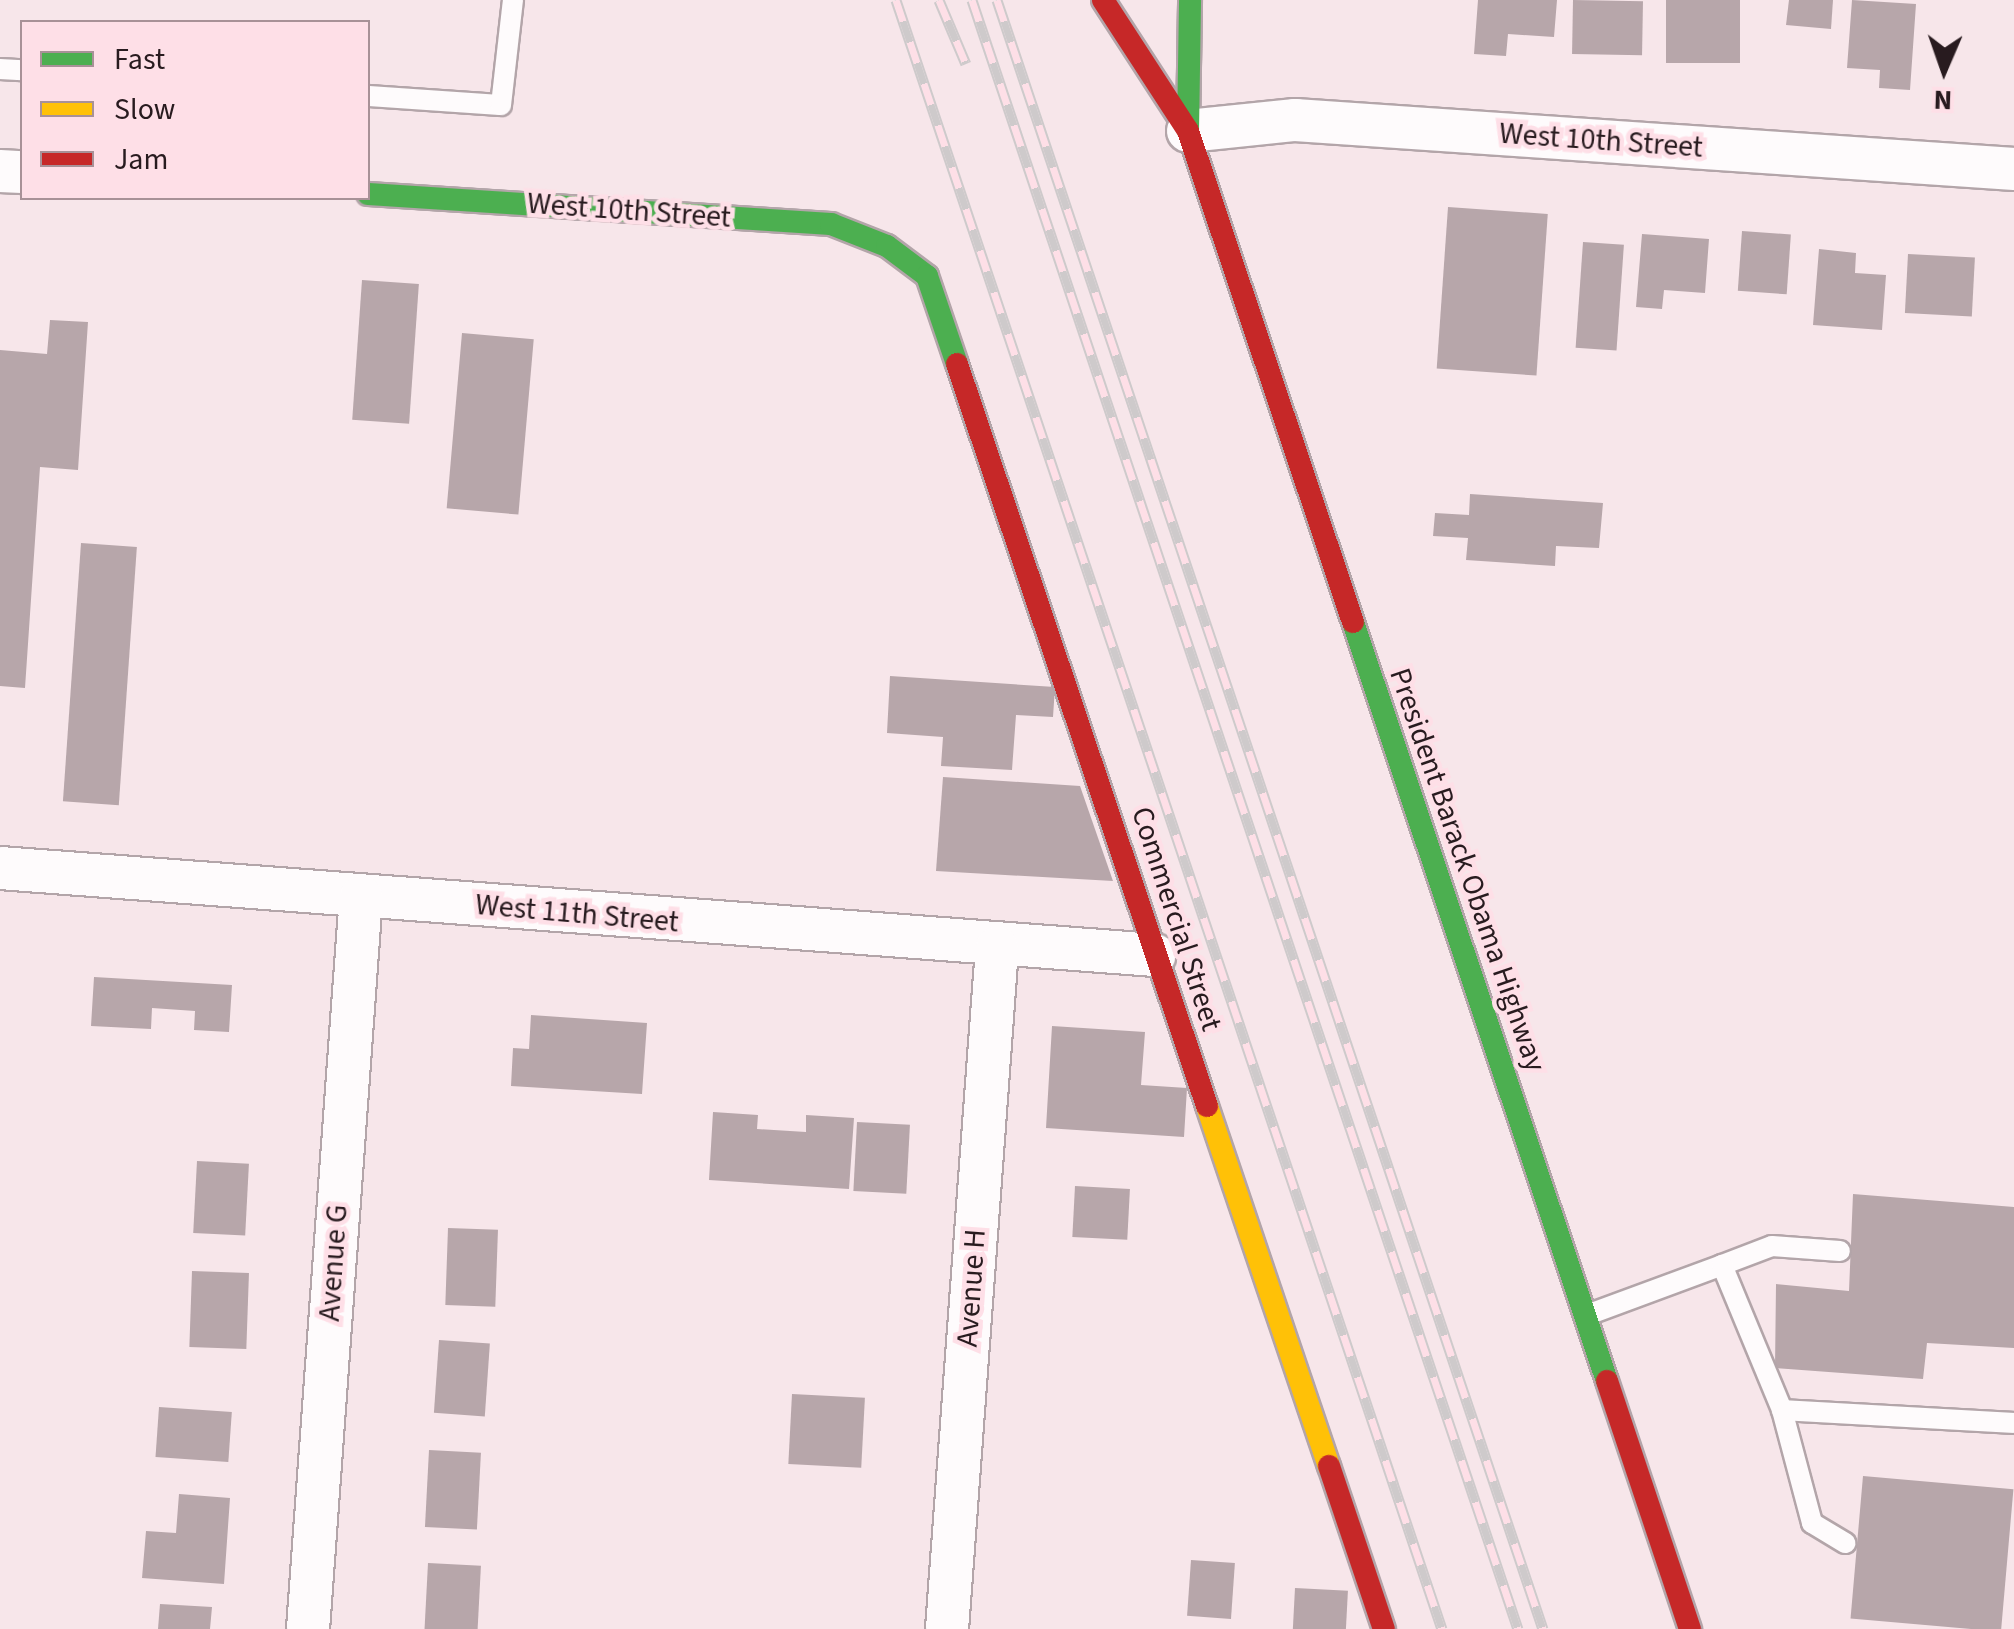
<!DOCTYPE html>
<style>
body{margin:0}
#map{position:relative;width:2014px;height:1629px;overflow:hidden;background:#f7e6ea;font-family:"Source Sans 3",sans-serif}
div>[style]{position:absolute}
.building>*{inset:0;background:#b7a6aa;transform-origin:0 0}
.roads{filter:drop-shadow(2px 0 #b3a5a9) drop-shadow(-2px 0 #b3a5a9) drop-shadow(0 2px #b3a5a9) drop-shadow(0 -2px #b3a5a9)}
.lane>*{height:20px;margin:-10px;padding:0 10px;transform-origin:10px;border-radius:10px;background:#fefbfc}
.street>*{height:42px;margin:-21px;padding:0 21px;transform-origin:21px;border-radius:21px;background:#fefbfc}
.fast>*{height:22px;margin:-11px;padding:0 11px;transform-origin:11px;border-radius:11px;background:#4caf50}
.slow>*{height:22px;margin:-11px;padding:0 11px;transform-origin:11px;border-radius:11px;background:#ffc107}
.jam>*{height:22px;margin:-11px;padding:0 11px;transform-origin:11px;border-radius:11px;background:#c62828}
.rail>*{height:11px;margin-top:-5.5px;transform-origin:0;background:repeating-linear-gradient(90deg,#fedfe7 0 22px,#cecacb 0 44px);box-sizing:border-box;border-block:2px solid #cecacb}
span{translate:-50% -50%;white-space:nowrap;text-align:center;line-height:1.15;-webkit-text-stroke:9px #fedfe7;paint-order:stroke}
.street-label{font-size:30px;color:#281b1f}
.legend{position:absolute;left:20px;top:20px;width:350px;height:180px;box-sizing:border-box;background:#fedfe7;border:2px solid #a89197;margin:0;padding:12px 18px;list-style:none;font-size:30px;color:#281b1f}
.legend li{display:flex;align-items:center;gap:20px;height:50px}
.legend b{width:50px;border:2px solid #a89197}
.north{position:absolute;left:1894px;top:20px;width:100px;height:100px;-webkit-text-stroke:8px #fedfe7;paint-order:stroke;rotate:182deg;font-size:28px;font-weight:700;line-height:40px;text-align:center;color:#281b1f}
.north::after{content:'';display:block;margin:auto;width:35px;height:45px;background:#281b1f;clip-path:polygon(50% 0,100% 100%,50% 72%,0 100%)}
</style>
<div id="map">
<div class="building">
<i style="clip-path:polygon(1478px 0,1557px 0,1554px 37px,1508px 34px,1506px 56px,1474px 54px)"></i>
<i style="left:1573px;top:0;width:70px;height:54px;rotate:1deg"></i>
<i style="left:1666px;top:0;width:74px;height:63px"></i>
<i style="clip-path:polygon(1789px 0,1833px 0,1831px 29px,1786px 25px)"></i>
<i style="clip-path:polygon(1852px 0,1916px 4px,1910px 90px,1879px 88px,1880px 70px,1847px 68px)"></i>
<i style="left:1448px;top:207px;width:100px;height:162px;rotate:4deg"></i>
<i style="left:1742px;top:231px;width:49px;height:60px;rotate:4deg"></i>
<i style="clip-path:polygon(1642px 234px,1709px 239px,1705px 293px,1664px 290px,1662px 309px,1636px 307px)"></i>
<i style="left:1583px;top:242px;width:41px;height:106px;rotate:4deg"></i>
<i style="clip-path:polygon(1819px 249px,1856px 253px,1855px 273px,1886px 275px,1882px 330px,1813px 325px)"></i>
<i style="left:1908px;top:254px;width:67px;height:59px;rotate:3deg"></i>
<i style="left:362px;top:280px;width:57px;height:140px;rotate:4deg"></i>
<i style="clip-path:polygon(50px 320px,88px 322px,78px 470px,40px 467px,25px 688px,0 686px,0 350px,47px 354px)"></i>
<i style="left:462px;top:333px;width:72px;height:176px;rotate:5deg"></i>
<i style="clip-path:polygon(1470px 494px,1603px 503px,1599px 548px,1556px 546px,1555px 566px,1466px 560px,1468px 538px,1433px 536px,1435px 513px,1469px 515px)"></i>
<i style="left:81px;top:543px;width:56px;height:259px;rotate:4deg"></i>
<i style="clip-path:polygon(890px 676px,1055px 687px,1053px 717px,1016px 715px,1012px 770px,941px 766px,943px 737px,887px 733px)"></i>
<i style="clip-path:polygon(943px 777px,1080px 786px,1113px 881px,936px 871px)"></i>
<i style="clip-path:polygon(94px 977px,232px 985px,229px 1032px,194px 1030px,195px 1011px,152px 1008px,151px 1029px,91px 1026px)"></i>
<i style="clip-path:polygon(531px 1015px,647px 1023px,642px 1094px,511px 1086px,513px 1048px,529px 1049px)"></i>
<i style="clip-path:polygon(1052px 1026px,1145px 1032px,1141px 1085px,1187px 1088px,1184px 1137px,1046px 1128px)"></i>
<i style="clip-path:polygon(713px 1112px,758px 1115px,757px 1129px,806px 1132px,806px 1115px,854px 1118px,849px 1189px,709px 1180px)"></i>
<i style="left:857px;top:1122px;width:53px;height:69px;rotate:3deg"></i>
<i style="left:197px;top:1161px;width:52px;height:72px;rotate:3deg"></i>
<i style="left:1075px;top:1186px;width:55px;height:51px;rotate:3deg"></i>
<i style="clip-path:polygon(1853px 1194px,2014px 1207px,2014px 1348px,1927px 1343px,1923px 1379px,1775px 1368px,1776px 1284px,1849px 1291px)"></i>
<i style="left:448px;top:1228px;width:50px;height:77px;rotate:2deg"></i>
<i style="left:192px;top:1271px;width:57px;height:76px;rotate:2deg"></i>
<i style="left:439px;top:1340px;width:51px;height:73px;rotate:4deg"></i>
<i style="left:792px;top:1394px;width:73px;height:70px;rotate:3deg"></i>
<i style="left:159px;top:1407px;width:73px;height:50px;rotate:4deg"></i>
<i style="left:429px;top:1450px;width:52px;height:77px;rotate:3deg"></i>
<i style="left:1863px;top:1476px;width:151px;height:143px;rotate:5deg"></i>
<i style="clip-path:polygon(179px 1494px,230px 1498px,224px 1584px,142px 1578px,146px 1531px,176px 1533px)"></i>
<i style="left:1191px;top:1560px;width:44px;height:56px;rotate:4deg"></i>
<i style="left:428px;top:1563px;width:53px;height:66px;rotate:3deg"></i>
<i style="left:1295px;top:1588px;width:53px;height:41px;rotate:3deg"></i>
<i style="clip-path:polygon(160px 1604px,212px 1607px,210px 1629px,158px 1629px)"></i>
</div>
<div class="roads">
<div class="lane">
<i style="left:0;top:69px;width:22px;rotate:3deg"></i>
<i style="left:368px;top:96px;width:133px;rotate:3.9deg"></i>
<i style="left:501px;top:105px;width:106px;rotate:-83.5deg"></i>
<i style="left:1722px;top:1265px;width:53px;rotate:-20.8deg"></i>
<i style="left:1772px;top:1246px;width:68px;rotate:4.2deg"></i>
<i style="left:1587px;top:1315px;width:144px;rotate:-20.3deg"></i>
<i style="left:1722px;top:1265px;width:157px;rotate:67.5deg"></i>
<i style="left:1782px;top:1410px;width:232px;rotate:3.2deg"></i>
<i style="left:1782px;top:1410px;width:117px;rotate:75.1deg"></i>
<i style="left:1812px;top:1523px;width:39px;rotate:31deg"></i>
</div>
<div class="street">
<i style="left:1188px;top:131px;width:108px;rotate:-5.9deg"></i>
<i style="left:1295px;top:120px;width:721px;rotate:3.9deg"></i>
<i style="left:0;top:171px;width:22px;rotate:3deg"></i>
<i style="left:0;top:868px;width:1158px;rotate:4.31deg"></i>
<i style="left:308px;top:1629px;width:734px;rotate:-85.86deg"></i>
<i style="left:947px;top:1629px;width:683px;rotate:-85.8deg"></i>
</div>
<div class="fast">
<i style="left:1188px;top:131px;width:131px;rotate:-89.1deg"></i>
<i style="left:368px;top:194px;width:464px;rotate:3.7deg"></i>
<i style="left:831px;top:224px;width:60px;rotate:21.4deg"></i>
<i style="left:887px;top:246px;width:50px;rotate:36.9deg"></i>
<i style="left:927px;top:276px;width:93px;rotate:71.2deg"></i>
<i style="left:1353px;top:622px;width:800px;rotate:71.5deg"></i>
</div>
<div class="slow">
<i style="left:1207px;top:1106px;width:380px;rotate:71.3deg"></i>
</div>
<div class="jam">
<i style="left:1103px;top:0;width:156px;rotate:57deg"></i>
<i style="left:1188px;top:131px;width:518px;rotate:71.43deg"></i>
<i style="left:957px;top:364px;width:783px;rotate:71.38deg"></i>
<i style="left:1607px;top:1381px;width:262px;rotate:71.5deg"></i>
<i style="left:1329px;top:1466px;width:172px;rotate:71.4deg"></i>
</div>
</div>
<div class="rail">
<i style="left:896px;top:0;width:1718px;rotate:71.47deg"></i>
<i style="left:939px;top:0;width:69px;rotate:67.1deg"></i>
<i style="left:972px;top:0;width:1718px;rotate:71.47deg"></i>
<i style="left:997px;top:0;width:1718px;rotate:71.47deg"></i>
</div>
<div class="street-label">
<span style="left:1601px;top:141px;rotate:4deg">West 10th Street</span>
<span style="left:629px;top:211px;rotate:4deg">West 10th Street</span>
<span style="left:1467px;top:870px;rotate:71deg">President Barack Obama Highway</span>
<span style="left:577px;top:914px;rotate:5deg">West 11th Street</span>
<span style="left:1176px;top:919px;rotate:72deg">Commercial Street</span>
<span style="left:334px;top:1263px;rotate:-86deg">Avenue G</span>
<span style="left:972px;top:1288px;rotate:-86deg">Avenue H</span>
</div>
<ul class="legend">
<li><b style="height:12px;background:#4caf50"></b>Fast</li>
<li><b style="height:12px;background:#ffc107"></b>Slow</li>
<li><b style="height:12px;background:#c62828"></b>Jam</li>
</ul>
<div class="north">N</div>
</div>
